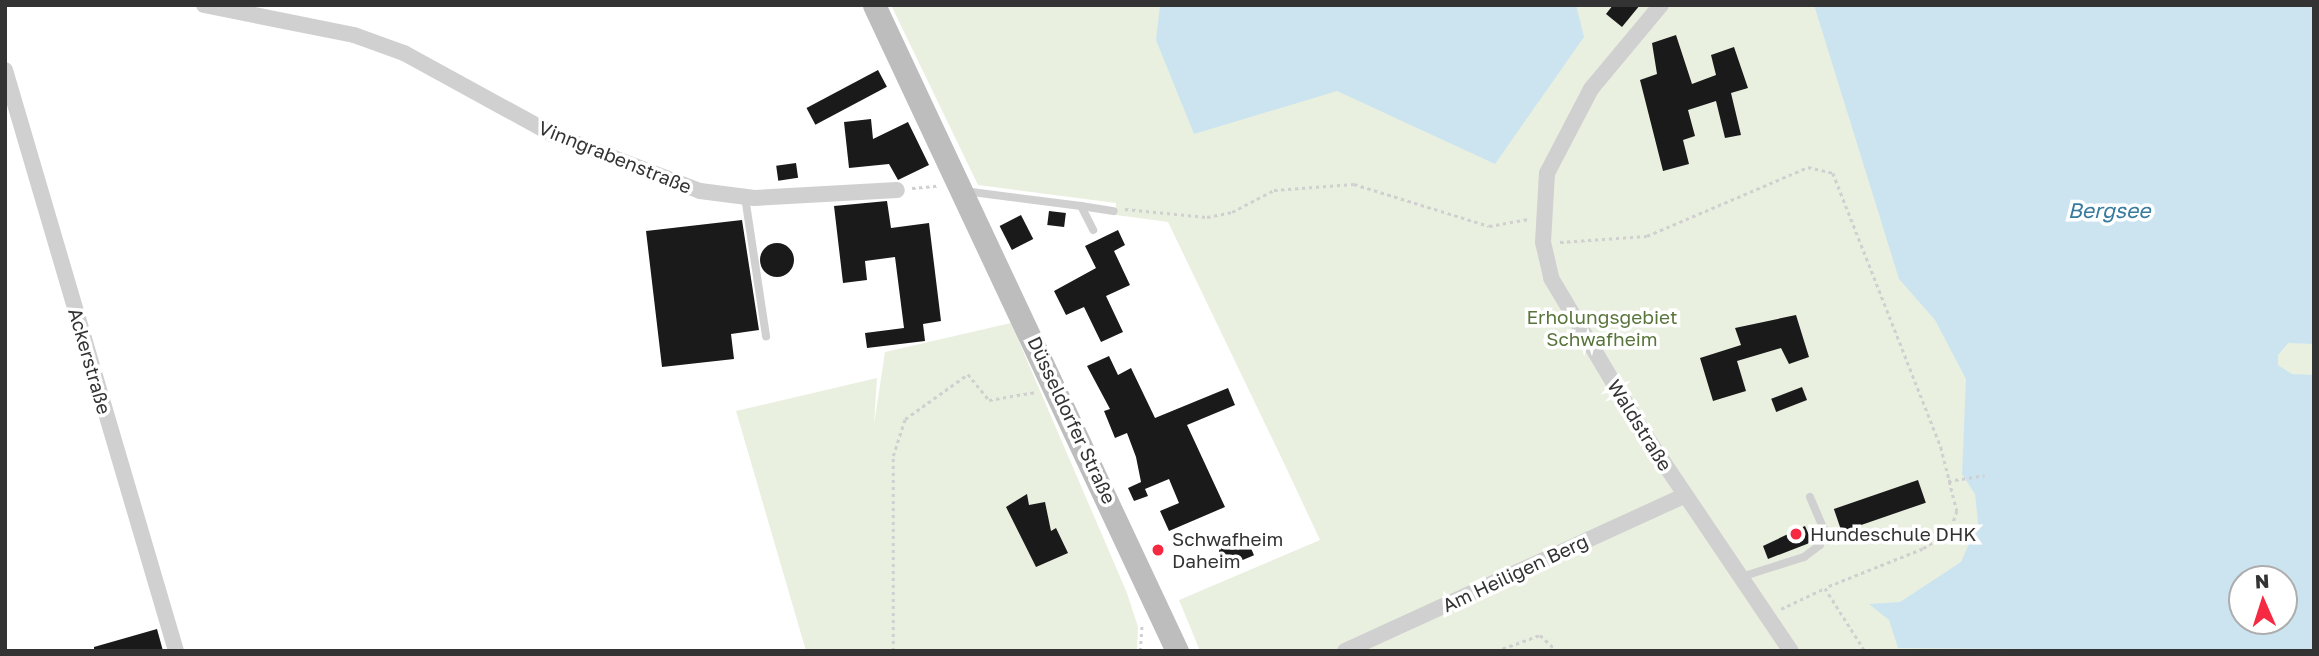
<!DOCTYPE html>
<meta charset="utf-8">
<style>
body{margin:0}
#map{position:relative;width:2319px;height:656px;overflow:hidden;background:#fff;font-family:"Golos Text",sans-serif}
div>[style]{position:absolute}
.green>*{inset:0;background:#e9f0e0}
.water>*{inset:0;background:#cce4f0}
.building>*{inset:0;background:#1a1a1a;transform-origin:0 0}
.round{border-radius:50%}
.path>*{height:2.5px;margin-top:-1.25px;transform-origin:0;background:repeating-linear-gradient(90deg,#d0d0d0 0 3.5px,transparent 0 7px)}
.service>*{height:8px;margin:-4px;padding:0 4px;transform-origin:4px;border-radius:4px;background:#d0d0d0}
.minor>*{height:16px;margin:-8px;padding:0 8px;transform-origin:8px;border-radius:8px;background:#d0d0d0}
.secondary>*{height:23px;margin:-11.5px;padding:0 11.5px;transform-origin:11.5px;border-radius:11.5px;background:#bdbdbd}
.dots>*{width:19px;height:19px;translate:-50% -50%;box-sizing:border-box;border:4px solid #fff;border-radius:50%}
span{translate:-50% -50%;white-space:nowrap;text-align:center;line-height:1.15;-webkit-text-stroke:7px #fff;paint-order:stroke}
.street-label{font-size:19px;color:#333}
.park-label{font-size:19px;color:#58743a}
.poi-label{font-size:19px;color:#333}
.left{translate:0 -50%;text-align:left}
.water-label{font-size:21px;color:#377b9e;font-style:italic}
.frame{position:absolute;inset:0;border:7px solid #333;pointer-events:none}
.north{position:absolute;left:2228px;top:565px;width:70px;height:70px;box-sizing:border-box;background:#fff;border:2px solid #adadad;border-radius:50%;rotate:357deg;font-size:19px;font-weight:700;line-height:28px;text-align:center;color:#333}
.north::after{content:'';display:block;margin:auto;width:24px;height:32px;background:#f52942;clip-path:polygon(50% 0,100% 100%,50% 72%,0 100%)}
</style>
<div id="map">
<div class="green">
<i style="clip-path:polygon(evenodd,891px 5px,2314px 5px,2314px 651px,1200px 651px,1179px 600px,1320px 540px,1283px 461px,1168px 222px,1116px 215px,1116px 203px,978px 185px,891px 5px,2242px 579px,2284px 579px,2284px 621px,2242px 621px,2242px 579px)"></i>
<i style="clip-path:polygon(1011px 323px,1127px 593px,1138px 627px,1137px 651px,806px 651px,736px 411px,877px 378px,874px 424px,885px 352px)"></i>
</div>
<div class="water">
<i style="clip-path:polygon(1160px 5px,1576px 5px,1584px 37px,1495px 164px,1337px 91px,1194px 134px,1156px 40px)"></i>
<i style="clip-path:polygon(evenodd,1814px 5px,2314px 5px,2314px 344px,2288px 343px,2278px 355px,2278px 365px,2292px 374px,2314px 375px,2314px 651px,1898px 648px,1889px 620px,1869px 604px,1900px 602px,1961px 562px,1978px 523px,1975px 494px,1962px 474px,1966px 379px,1935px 320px,1899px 279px,1814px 5px,2242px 579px,2284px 579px,2284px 621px,2242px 621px,2242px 579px)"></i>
</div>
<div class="building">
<i style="clip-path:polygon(1613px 5px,1640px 5px,1622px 27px,1606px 14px)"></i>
<i style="clip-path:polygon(1676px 35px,1692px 84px,1716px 75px,1711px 55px,1734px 47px,1748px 88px,1731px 93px,1741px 135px,1725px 138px,1716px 101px,1688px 110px,1695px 136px,1683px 140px,1689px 164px,1663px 171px,1640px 80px,1657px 74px,1652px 43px)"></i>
<i style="left:878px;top:70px;width:19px;height:81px;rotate:62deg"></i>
<i style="clip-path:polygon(871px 119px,873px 139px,908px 122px,929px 165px,898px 180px,889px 164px,849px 168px,844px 122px)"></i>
<i style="left:796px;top:163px;width:15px;height:20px;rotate:82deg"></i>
<i style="clip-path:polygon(887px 201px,891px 228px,929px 223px,941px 321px,923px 324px,925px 341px,867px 348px,865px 333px,904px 328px,895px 257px,865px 261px,867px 280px,843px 283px,834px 206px)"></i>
<i style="left:1049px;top:211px;width:17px;height:14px;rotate:7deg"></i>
<i style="left:1021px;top:215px;width:27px;height:24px;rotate:63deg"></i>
<i style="clip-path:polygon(742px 220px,759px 330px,731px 334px,734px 359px,662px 367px,646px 231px)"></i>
<i style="clip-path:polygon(1118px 230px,1125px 245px,1114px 251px,1130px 285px,1106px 296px,1123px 332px,1101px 342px,1084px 307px,1066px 315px,1054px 291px,1096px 268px,1085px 246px)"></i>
<i class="round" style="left:760px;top:243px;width:34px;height:34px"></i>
<i style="clip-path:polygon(1796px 315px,1809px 357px,1789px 364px,1781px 348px,1737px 361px,1746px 391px,1713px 401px,1700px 358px,1741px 345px,1735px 328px)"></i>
<i style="clip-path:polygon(1109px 356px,1118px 375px,1131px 368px,1155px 418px,1228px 388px,1235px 405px,1187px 425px,1225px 507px,1169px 531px,1160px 511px,1179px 503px,1169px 479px,1145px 489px,1148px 496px,1134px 501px,1128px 488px,1141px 482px,1136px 457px,1127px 433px,1115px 438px,1104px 411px,1110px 409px,1087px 366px)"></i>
<i style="left:1802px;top:387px;width:14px;height:33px;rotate:69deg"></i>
<i style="left:1918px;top:480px;width:24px;height:89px;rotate:71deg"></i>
<i style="clip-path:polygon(1027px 494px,1029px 505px,1045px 502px,1051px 531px,1056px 528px,1068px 553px,1036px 567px,1006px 507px)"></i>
<i style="clip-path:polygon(1805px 526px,1812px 542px,1768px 559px,1763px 546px)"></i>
<i style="left:1245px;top:534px;width:23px;height:31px;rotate:67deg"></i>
<i style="clip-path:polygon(157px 629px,163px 651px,94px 651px,94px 647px)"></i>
</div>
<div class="path">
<i style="left:912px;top:188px;width:25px;rotate:-5deg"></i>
<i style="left:1125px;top:209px;width:82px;rotate:5.6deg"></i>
<i style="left:1207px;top:217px;width:25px;rotate:-11deg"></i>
<i style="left:1232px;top:212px;width:47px;rotate:-27.6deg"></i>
<i style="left:1274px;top:190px;width:80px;rotate:-4.3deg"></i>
<i style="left:1354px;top:184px;width:141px;rotate:17.3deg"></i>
<i style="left:1489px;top:226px;width:41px;rotate:-9.9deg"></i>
<i style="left:1560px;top:242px;width:87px;rotate:-3.9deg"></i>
<i style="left:1647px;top:236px;width:175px;rotate:-23.2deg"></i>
<i style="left:1808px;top:167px;width:26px;rotate:13deg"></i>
<i style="left:1833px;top:173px;width:295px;rotate:68.5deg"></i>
<i style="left:1941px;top:447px;width:66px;rotate:76deg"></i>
<i style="left:1957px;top:511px;width:22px;rotate:108deg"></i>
<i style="left:1950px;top:532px;width:32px;rotate:148deg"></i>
<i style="left:1923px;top:549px;width:105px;rotate:158.3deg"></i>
<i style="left:1825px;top:588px;width:75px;rotate:57.6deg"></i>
<i style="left:1948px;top:481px;width:37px;rotate:-9deg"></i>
<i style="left:1781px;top:609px;width:49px;rotate:-25.5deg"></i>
<i style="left:893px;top:651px;width:195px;rotate:-90deg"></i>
<i style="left:893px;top:456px;width:39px;rotate:-72deg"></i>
<i style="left:905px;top:419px;width:77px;rotate:-35.5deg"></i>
<i style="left:968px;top:374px;width:33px;rotate:51deg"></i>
<i style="left:989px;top:400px;width:48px;rotate:-9.7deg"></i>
<i style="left:1140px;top:651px;width:26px;rotate:-86deg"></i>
<i style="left:1496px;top:651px;width:47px;rotate:-20deg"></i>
<i style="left:1540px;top:635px;width:23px;rotate:43deg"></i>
</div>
<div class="service">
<i style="left:964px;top:191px;width:118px;rotate:7.3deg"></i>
<i style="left:1081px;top:206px;width:27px;rotate:63deg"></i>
<i style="left:745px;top:197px;width:141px;rotate:81.4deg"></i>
<i style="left:1081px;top:206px;width:33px;rotate:9deg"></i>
<i style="left:1741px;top:577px;width:66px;rotate:-17.6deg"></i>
<i style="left:1804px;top:557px;width:20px;rotate:-37deg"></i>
<i style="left:1820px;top:545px;width:16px;rotate:-75deg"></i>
<i style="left:1824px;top:530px;width:36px;rotate:-113deg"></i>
</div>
<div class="minor">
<i style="left:204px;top:5px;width:153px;rotate:11.3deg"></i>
<i style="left:354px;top:35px;width:53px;rotate:19.8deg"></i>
<i style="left:404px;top:53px;width:171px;rotate:28.7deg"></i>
<i style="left:554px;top:135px;width:156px;rotate:21deg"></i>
<i style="left:700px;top:191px;width:55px;rotate:7.3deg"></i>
<i style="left:755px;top:198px;width:142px;rotate:-3.2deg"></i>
<i style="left:1661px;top:5px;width:109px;rotate:129.8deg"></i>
<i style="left:1591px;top:89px;width:95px;rotate:117.6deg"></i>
<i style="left:1547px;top:173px;width:69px;rotate:93.3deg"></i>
<i style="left:1543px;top:242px;width:37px;rotate:77deg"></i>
<i style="left:1551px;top:278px;width:176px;rotate:59.2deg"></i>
<i style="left:1641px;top:429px;width:268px;rotate:56deg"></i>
<i style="left:5px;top:70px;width:606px;rotate:73.6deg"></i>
<i style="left:1345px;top:651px;width:373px;rotate:-24.6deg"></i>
</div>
<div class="secondary">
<i style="left:874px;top:5px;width:714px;rotate:64.87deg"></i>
</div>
<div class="dots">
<i style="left:1796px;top:534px;background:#f52942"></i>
<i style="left:1158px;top:550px;background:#f52942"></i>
</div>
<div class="street-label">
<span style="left:615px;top:157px;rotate:22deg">Vinngrabenstraße</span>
<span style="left:90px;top:361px;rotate:74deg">Ackerstraße</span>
<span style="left:1072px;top:420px;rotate:65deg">Düsseldorfer Straße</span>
<span style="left:1640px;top:425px;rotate:58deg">Waldstraße</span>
<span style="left:1515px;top:573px;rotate:-25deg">Am Heiligen Berg</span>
</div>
<div class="park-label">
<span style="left:1602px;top:328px">Erholungsgebiet<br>Schwafheim</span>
</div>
<div class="poi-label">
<span class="left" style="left:1810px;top:534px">Hundeschule DHK</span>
<span class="left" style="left:1172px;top:550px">Schwafheim<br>Daheim</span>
</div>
<div class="water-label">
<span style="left:2109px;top:210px">Bergsee</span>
</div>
<div class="frame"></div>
<div class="north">N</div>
</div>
